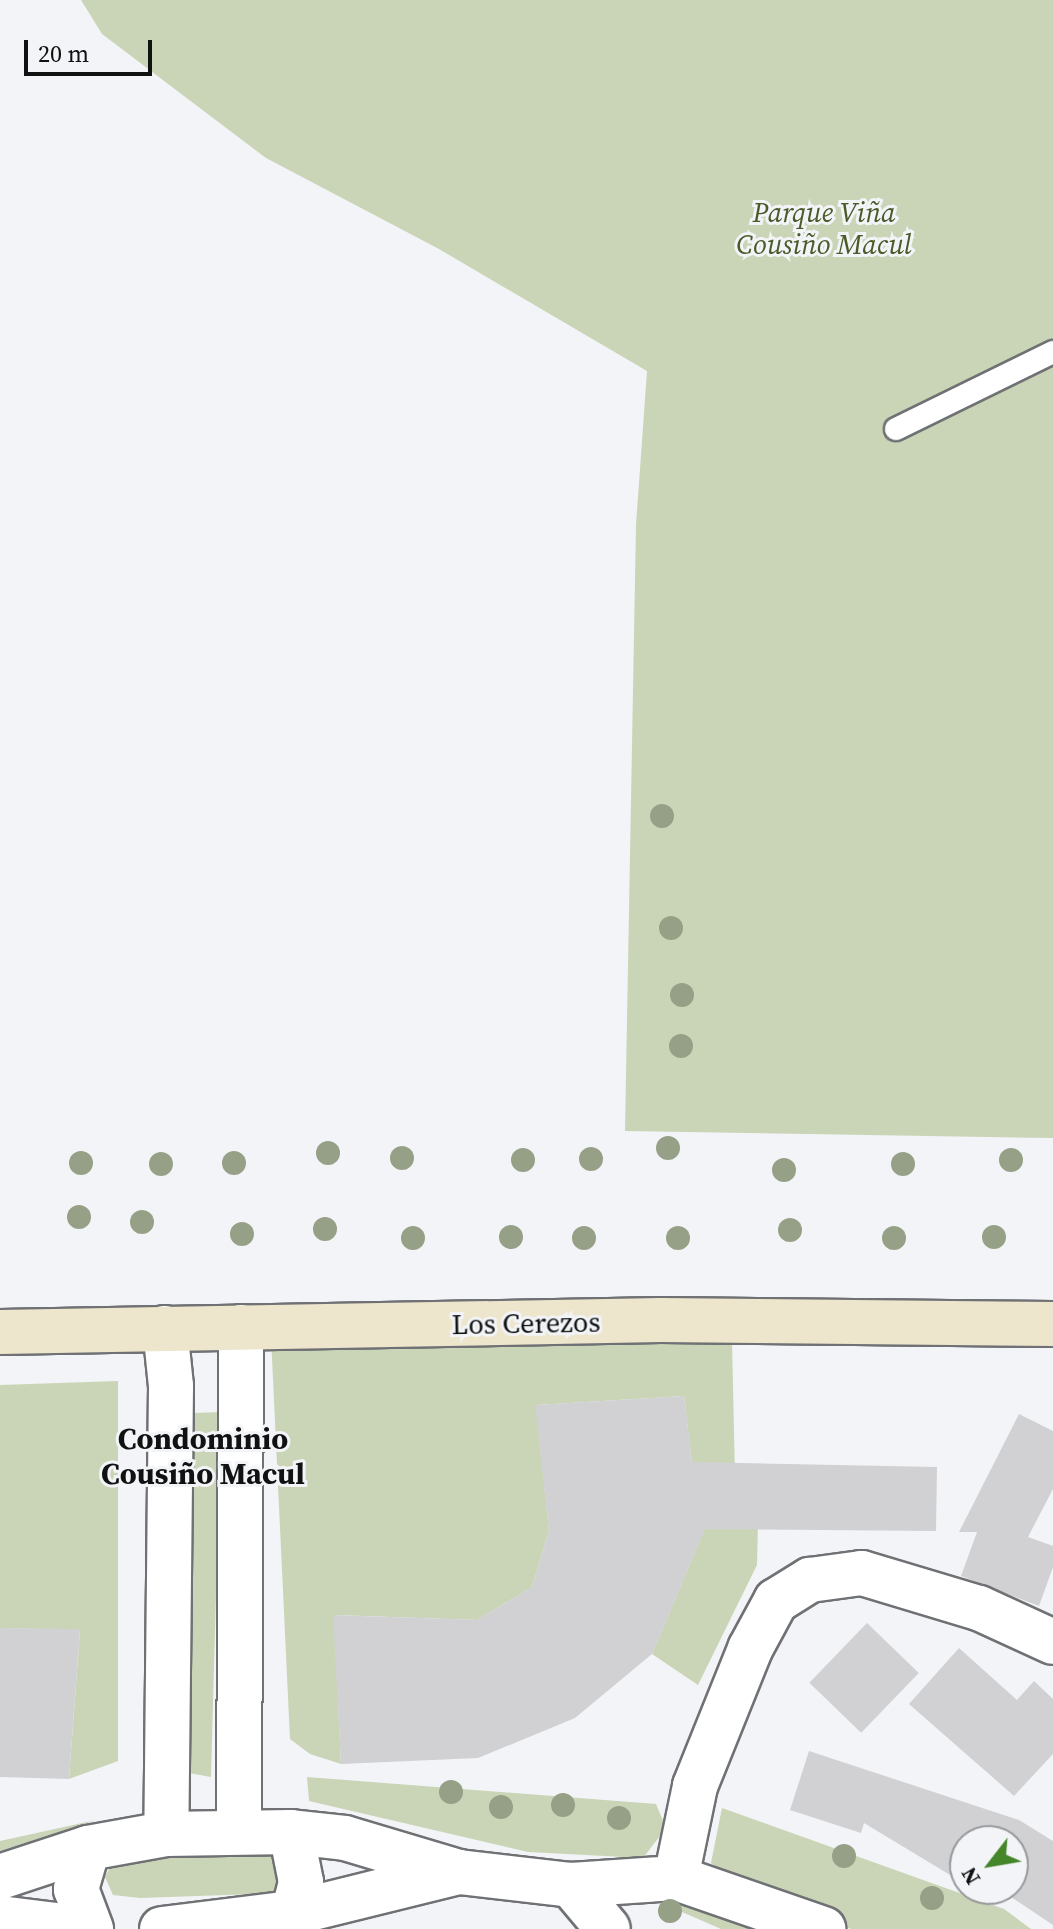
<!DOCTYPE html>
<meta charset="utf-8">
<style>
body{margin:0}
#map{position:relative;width:1053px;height:1929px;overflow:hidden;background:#f2f4f7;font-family:"Source Serif 4",serif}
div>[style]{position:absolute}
.green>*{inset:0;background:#c9d5b6}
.building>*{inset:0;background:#d1d1d4;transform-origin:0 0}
.roads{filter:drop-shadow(2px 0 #6f7174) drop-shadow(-2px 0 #6f7174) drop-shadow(0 2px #6f7174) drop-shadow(0 -2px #6f7174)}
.lane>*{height:22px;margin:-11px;padding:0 11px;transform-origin:11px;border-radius:11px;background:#fff}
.street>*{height:44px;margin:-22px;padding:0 22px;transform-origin:22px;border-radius:22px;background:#fff}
.secondary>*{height:44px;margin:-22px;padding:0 22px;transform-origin:22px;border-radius:22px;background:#ede5cc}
.trees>*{width:24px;height:24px;margin:-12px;border-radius:50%;background:#96a086}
span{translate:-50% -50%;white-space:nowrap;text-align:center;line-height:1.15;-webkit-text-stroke:6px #f2f4f7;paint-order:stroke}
.park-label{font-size:28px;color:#4a5b29;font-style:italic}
.street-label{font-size:28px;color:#101111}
.neighbourhood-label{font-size:30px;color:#101111;font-weight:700}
.north{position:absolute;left:949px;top:1825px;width:80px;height:80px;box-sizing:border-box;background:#f2f4f7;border:2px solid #98999b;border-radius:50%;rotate:239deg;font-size:22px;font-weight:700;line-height:32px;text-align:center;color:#101111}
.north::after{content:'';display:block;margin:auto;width:28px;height:36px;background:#448629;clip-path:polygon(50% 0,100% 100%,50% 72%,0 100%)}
.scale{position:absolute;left:24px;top:40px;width:128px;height:36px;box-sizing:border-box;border:4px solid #101111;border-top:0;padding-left:10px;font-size:24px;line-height:28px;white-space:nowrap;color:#101111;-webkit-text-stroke:6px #f2f4f7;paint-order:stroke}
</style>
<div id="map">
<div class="green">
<i style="clip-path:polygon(81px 0,1053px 0,1053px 1138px,625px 1131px,636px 525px,647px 371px,439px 249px,266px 158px,102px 34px)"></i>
<i style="clip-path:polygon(271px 1337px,732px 1341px,735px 1477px,758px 1523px,757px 1565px,698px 1685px,652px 1654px,701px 1538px,684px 1396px,536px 1405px,549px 1531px,532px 1587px,477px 1620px,334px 1615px,341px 1764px,310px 1754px,290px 1739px)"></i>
<i style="clip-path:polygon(118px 1381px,118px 1761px,69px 1779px,80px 1630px,0 1628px,0 1385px)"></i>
<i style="clip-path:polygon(221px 1412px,211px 1777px,189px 1773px,194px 1413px)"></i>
<i style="clip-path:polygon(307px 1777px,656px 1804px,666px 1828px,643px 1858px,528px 1852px,309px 1801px)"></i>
<i style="clip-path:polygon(722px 1808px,1004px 1909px,1031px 1929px,851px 1929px,734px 1881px,711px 1863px)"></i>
<i style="clip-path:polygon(96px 1820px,0 1851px,0 1841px)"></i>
<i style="clip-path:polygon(279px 1844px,284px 1893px,140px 1898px,113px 1895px,105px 1877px,116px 1856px)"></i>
<i style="clip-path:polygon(634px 1891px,810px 1929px,721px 1929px)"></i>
</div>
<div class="building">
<i style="clip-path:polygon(684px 1396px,692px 1462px,937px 1467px,936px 1531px,705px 1529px,652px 1654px,575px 1718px,478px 1758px,341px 1764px,333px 1615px,477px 1620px,532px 1587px,549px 1531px,535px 1405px)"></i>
<i style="clip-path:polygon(1019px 1414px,1053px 1431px,1053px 1489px,1028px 1537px,1053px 1546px,1053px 1567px,1039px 1606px,961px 1576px,977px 1532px,959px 1532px)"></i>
<i style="left:867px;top:1623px;width:72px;height:83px;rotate:44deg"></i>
<i style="clip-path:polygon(0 1628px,80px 1629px,69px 1779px,0 1777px)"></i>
<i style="clip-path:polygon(959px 1648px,1017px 1700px,1034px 1681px,1053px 1699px,1053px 1754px,1014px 1796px,909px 1704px)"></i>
<i style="clip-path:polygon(809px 1751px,1019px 1820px,1053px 1841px,1053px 1925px,999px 1889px,1013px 1889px,1013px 1841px,965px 1841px,965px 1884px,864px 1823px,861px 1833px,790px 1810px)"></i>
</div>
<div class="roads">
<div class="lane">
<i style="left:896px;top:429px;width:175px;rotate:-26.1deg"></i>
</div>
<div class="street">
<i style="left:165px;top:1328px;width:58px;rotate:84.1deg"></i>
<i style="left:171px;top:1386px;width:448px;rotate:90.6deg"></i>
<i style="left:239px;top:1830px;width:503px;rotate:-89.77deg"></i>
<i style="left:291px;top:1832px;width:51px;rotate:78.7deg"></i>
<i style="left:301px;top:1882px;width:32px;rotate:104deg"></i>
<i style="left:88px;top:1848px;width:43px;rotate:106.3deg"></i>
<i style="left:76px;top:1889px;width:43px;rotate:69.4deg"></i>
<i style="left:0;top:1877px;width:93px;rotate:-18.2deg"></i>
<i style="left:88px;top:1848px;width:79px;rotate:-10.2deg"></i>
<i style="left:166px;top:1834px;width:125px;rotate:-0.9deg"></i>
<i style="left:291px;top:1832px;width:54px;rotate:6.3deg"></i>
<i style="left:345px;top:1838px;width:119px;rotate:16.6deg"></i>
<i style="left:459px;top:1872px;width:113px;rotate:6.6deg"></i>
<i style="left:571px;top:1885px;width:105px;rotate:-3.8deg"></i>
<i style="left:676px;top:1878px;width:156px;rotate:19.1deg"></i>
<i style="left:676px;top:1878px;width:94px;rotate:-78.3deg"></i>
<i style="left:695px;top:1786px;width:148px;rotate:-68.1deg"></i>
<i style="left:750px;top:1649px;width:55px;rotate:-61.6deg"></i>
<i style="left:776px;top:1601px;width:40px;rotate:-32deg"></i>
<i style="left:810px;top:1580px;width:52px;rotate:-7.7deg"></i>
<i style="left:862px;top:1573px;width:122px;rotate:16.7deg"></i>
<i style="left:979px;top:1608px;width:81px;rotate:24.7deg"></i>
<i style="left:571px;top:1885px;width:57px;rotate:49.9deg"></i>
<i style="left:0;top:1918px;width:89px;rotate:7.1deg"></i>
<i style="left:162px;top:1929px;width:132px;rotate:-7deg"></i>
<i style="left:293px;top:1913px;width:171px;rotate:-13.9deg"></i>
</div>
<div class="secondary">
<i style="left:0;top:1332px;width:661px;rotate:-1.04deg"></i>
<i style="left:661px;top:1320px;width:392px;rotate:0.6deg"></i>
</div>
</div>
<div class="trees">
<i style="left:662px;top:816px"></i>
<i style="left:671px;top:928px"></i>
<i style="left:682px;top:995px"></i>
<i style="left:681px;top:1046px"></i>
<i style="left:668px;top:1148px"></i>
<i style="left:328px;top:1153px"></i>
<i style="left:402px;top:1158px"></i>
<i style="left:591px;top:1159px"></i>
<i style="left:523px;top:1160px"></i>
<i style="left:1011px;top:1160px"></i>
<i style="left:81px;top:1163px"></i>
<i style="left:234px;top:1163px"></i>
<i style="left:161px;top:1164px"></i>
<i style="left:903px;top:1164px"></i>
<i style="left:784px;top:1170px"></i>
<i style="left:79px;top:1217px"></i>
<i style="left:142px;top:1222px"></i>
<i style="left:325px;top:1229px"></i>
<i style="left:790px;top:1230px"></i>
<i style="left:242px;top:1234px"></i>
<i style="left:511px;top:1237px"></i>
<i style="left:994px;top:1237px"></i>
<i style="left:413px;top:1238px"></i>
<i style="left:584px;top:1238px"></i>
<i style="left:678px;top:1238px"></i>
<i style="left:894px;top:1238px"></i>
<i style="left:451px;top:1792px"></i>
<i style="left:563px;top:1805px"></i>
<i style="left:501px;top:1807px"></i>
<i style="left:619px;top:1818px"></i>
<i style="left:844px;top:1856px"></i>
<i style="left:932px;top:1898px"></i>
<i style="left:670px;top:1911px"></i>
</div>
<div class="park-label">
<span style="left:824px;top:228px">Parque Viña<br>Cousiño Macul</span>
</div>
<div class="street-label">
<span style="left:526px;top:1323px;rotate:-1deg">Los Cerezos</span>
</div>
<div class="neighbourhood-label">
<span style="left:203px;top:1456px">Condominio<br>Cousiño Macul</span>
</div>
<div class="north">N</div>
<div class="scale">20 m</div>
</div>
